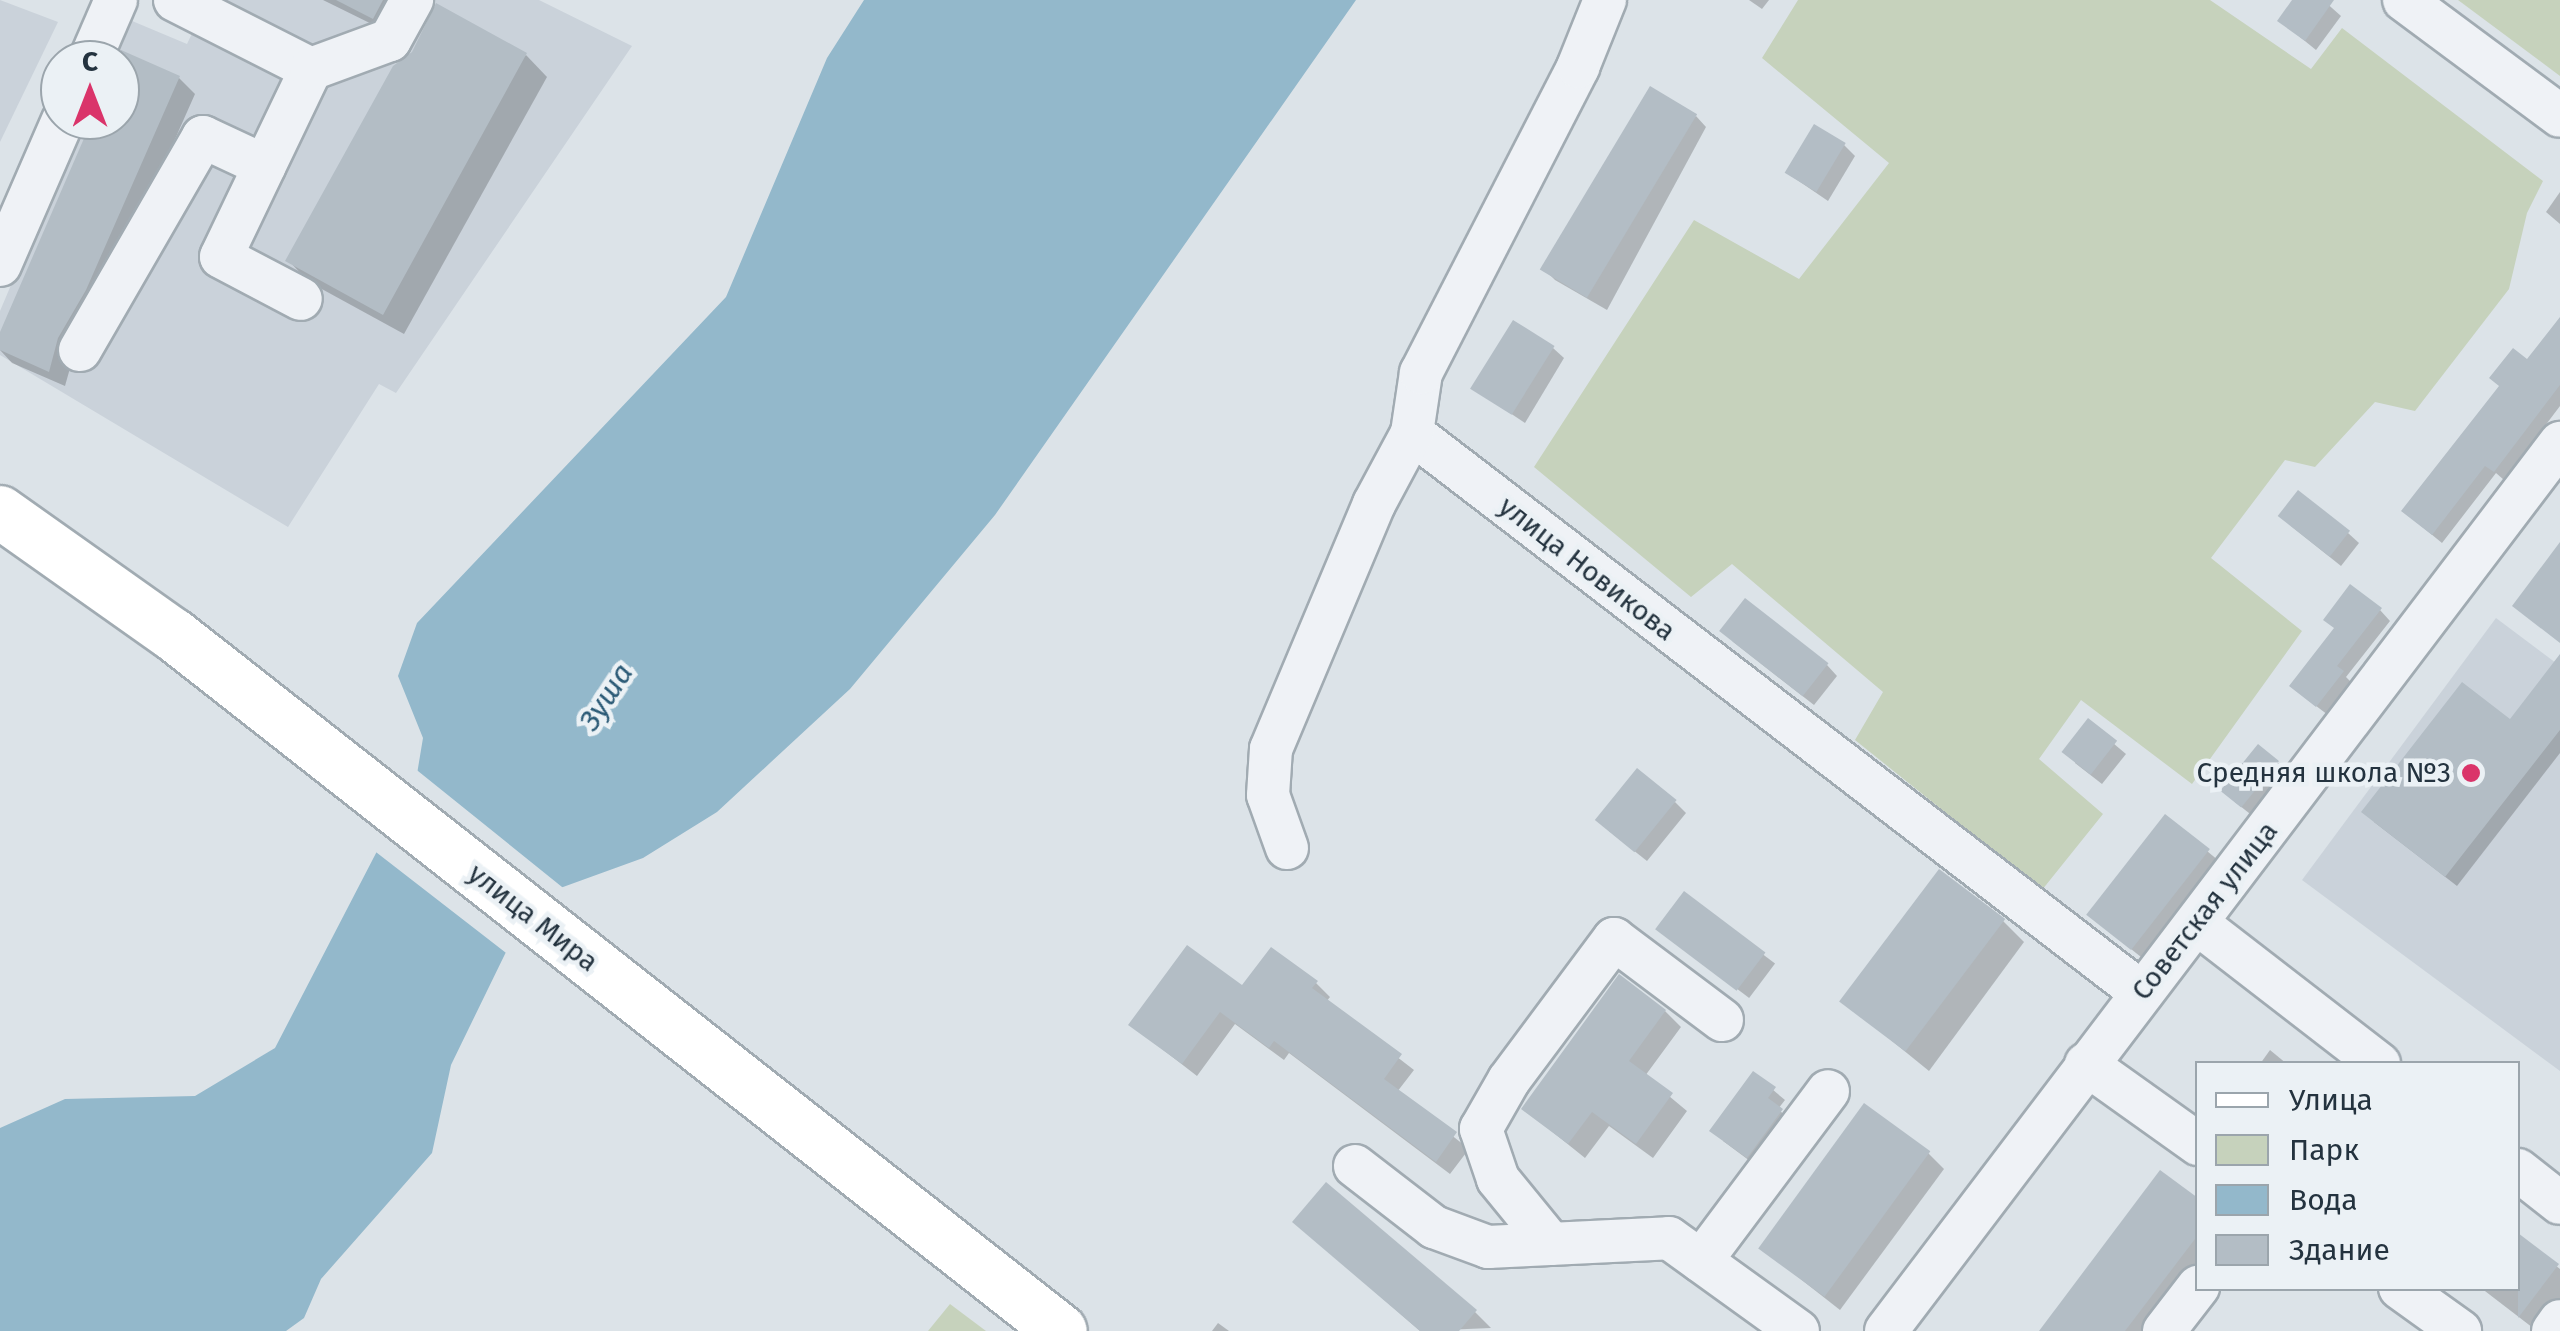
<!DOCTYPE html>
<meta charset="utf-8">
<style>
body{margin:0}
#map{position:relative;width:2560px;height:1331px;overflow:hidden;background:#dce3e8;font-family:"Fira Sans",sans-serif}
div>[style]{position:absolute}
.built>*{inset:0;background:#cad2da}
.green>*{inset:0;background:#c6d2bc}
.water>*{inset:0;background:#93b8cb}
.pier>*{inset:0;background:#dce3e8}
.shadow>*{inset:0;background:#0003;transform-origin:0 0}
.building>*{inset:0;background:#b3bdc5;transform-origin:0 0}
.roads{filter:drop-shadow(2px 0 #a1abb2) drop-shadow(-2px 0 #a1abb2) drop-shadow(0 2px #a1abb2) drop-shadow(0 -2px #a1abb2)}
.minor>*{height:42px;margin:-21px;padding:0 21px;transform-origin:21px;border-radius:21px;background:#eff2f6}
.major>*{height:52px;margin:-26px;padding:0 26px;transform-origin:26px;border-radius:26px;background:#fff}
.dots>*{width:28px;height:28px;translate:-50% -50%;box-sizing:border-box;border:5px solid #ebf1f5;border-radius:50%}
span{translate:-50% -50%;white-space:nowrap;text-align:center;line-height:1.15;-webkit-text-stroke:9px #ebf1f5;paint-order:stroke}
.street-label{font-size:28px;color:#24333f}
.poi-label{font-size:28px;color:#24333f}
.right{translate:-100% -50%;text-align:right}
.water-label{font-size:30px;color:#2b5a76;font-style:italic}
.legend{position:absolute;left:2195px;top:1061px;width:325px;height:230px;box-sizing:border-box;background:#ebf1f5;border:2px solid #9ba5ac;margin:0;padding:12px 18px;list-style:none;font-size:30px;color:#24333f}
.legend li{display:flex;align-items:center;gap:20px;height:50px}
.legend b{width:50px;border:2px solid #9ba5ac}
.north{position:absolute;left:40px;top:40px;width:100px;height:100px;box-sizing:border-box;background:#ebf1f5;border:2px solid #9ba5ac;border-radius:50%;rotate:0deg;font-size:28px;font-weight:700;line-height:40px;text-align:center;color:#24333f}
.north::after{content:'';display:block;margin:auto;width:35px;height:45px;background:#da346a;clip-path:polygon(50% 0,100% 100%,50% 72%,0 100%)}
</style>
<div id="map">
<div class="built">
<i style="clip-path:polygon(0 0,58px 22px,0 142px)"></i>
<i style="clip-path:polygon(208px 0,539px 0,632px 46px,396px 393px,379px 384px,288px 527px,0 355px,0 311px,81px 120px,120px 120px,120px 60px,107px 60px,125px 18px,187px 44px)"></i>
<i style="clip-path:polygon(2496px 618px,2560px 666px,2560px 1071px,2302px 880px)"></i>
</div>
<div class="green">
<i style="clip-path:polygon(1798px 0,2210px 0,2311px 69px,2342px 28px,2543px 181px,2527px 213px,2509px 289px,2415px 411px,2375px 402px,2315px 467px,2285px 460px,2211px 558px,2302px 631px,2192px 784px,2081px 700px,2039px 759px,2103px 814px,2042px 890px,1855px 740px,1883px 692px,1732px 564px,1691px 597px,1534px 467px,1694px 220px,1799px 279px,1889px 163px,1762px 58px)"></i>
<i style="clip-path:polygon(2458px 0,2560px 0,2560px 76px)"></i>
<i style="clip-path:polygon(950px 1304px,986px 1331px,928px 1331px)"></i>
</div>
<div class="water">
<i style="clip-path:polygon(864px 0,1356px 0,995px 515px,850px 689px,717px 812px,643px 858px,552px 891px,521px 921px,451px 1065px,432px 1153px,321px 1279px,304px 1318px,286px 1331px,0 1331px,0 1128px,65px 1099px,195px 1096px,275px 1048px,417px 774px,423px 738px,398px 676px,417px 623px,726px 297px,827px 58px)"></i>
</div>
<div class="pier">
<i style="clip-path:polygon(413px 767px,567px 891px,555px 895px,525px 924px,510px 956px,372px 849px)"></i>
</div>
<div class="shadow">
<i style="clip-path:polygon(323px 0,410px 0,390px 33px)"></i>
<i style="clip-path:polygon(1749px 0,1769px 0,1762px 9px)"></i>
<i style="clip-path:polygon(2295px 0,2323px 0,2341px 16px,2316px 50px,2280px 21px)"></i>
<i style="clip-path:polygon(123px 54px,179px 78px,195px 94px,101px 306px,74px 354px,65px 386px,12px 363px,0 350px,0 338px,94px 120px,120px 120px)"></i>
<i style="clip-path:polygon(526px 55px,547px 77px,404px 334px,309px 282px,288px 260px)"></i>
<i style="clip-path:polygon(1696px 116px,1706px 127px,1607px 310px,1555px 280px,1544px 269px)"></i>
<i style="clip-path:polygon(1844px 145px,1855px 156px,1828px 201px,1787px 173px)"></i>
<i style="clip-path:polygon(2560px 192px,2560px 224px,2546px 212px)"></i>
<i style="clip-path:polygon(2560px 334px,2560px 406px,2504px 480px,2496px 473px,2442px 543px,2414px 520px)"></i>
<i style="clip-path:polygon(1553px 348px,1564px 358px,1525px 423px,1474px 389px)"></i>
<i style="clip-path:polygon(2291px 526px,2348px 533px,2359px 543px,2341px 566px)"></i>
<i style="clip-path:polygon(2380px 610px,2390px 621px,2346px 677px,2353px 684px,2328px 715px,2303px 696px)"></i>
<i style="clip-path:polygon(1732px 641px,1827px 665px,1837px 676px,1814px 705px)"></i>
<i style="clip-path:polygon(2560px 682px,2560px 753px,2457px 886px,2374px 822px)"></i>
<i style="clip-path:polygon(2088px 722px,2126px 754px,2102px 784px,2075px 763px)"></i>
<i style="clip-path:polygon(2278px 763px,2288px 773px,2254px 817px,2235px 802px)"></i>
<i style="clip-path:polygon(1675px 802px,1686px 813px,1647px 861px,1609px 831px)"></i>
<i style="clip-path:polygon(2166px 817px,2219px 861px,2141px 957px,2096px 921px)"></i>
<i style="left:1684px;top:895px;width:114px;height:43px;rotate:37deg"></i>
<i style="clip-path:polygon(2003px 921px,2024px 942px,1929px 1071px,1844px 1002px)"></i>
<i style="clip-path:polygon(1316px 983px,1330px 997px,1326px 1002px,1414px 1070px,1397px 1092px,1469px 1149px,1450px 1174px,1289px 1053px,1284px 1060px,1235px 1024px,1197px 1076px,1131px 1025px,1243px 989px)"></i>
<i style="clip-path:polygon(1665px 1011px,1681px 1027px,1645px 1076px,1687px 1111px,1653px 1158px,1609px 1126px,1585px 1158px,1524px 1109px)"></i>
<i style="clip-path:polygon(2270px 1050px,2287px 1064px,2260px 1064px)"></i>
<i style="clip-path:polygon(1754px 1074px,1785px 1100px,1778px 1109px,1792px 1122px,1758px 1167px,1723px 1141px)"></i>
<i style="clip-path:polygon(1928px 1153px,1944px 1169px,1840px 1310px,1761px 1248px)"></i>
<i style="clip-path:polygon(2198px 1201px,2198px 1288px,2177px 1331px,2042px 1331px)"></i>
<i style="clip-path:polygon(1295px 1222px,1475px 1312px,1491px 1328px,1420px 1331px)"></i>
<i style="clip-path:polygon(2518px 1236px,2560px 1269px,2560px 1311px,2537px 1331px,2481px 1288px,2518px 1288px)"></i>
<i style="clip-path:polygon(1218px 1323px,1229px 1331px,1212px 1331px)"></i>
</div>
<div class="building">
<i style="clip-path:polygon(336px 0,383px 0,373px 19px)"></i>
<i style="clip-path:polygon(2292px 0,2334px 0,2305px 41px,2277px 21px)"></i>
<i style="clip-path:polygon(436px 3px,527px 53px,383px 315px,285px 261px,393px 66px,412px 52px)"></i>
<i style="clip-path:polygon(121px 50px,180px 76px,86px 290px,58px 338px,49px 372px,0 350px,0 332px,92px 120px,120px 120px)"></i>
<i style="left:1650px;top:86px;width:55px;height:214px;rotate:31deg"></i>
<i style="left:1814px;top:124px;width:37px;height:57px;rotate:31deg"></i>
<i style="clip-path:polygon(2560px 317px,2560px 385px,2494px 472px,2485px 466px,2432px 535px,2401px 511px,2499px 386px,2489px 378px,2513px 348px,2527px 359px)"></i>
<i style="left:1513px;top:320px;width:49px;height:81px;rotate:32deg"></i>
<i style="left:2298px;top:490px;width:66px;height:33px;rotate:38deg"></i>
<i style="clip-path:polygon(2560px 542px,2560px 643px,2512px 606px)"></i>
<i style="clip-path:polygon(2350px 584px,2382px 608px,2337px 666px,2344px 671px,2316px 707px,2289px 686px,2334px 628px,2323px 620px)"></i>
<i style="left:1745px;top:598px;width:106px;height:42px;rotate:38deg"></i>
<i style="clip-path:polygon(2560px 654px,2560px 730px,2445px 877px,2361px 812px,2462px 682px,2510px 719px)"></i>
<i style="left:2088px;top:718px;width:37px;height:43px;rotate:38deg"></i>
<i style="left:2258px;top:744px;width:27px;height:60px;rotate:39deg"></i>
<i style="left:1637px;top:768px;width:51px;height:67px;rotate:39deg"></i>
<i style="left:2165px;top:814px;width:57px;height:128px;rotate:38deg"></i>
<i style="left:1939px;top:869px;width:83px;height:166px;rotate:37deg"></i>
<i style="left:1684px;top:891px;width:102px;height:48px;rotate:37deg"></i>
<i style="clip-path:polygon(1187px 945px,1242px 985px,1271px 947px,1318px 981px,1312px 988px,1402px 1054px,1384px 1079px,1457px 1132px,1436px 1162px,1274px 1041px,1269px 1048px,1220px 1012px,1182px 1064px,1128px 1025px)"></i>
<i style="clip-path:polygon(1619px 974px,1666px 1010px,1629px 1061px,1673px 1093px,1636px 1144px,1592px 1112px,1568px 1144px,1521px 1109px)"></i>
<i style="clip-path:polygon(1753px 1071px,1776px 1087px,1768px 1098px,1783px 1109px,1747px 1158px,1709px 1131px)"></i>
<i style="left:1864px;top:1103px;width:82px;height:180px;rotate:36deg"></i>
<i style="clip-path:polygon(2160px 1170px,2198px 1198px,2198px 1235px,2125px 1331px,2039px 1331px)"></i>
<i style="clip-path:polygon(1326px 1182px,1477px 1310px,1459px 1331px,1420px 1331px,1292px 1222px)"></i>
<i style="clip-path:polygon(2518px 1233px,2559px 1264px,2518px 1318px)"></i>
</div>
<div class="roads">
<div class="minor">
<i style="left:175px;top:0;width:153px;rotate:26.9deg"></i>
<i style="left:311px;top:69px;width:208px;rotate:115.6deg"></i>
<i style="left:221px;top:257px;width:90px;rotate:27.7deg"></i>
<i style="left:2404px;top:0;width:194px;rotate:36.6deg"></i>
<i style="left:90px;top:60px;width:65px;rotate:-66.6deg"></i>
<i style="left:311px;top:69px;width:84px;rotate:-20.2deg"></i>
<i style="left:390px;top:40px;width:46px;rotate:-61.2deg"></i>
<i style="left:0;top:265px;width:158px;rotate:-66.5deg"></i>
<i style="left:80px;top:350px;width:246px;rotate:-60deg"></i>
<i style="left:203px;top:137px;width:68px;rotate:25.1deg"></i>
<i style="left:1412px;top:433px;width:920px;rotate:37.49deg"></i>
<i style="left:1287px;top:848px;width:56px;rotate:-109.7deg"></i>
<i style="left:1268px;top:795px;width:46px;rotate:-86.3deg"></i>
<i style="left:1271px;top:749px;width:266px;rotate:-67.2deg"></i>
<i style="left:1374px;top:504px;width:81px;rotate:-61.8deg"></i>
<i style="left:1412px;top:433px;width:61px;rotate:-81.5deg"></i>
<i style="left:1421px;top:373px;width:344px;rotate:-62.8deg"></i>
<i style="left:1578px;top:67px;width:72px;rotate:-68.1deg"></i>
<i style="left:2198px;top:924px;width:229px;rotate:37.7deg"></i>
<i style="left:2086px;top:1064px;width:138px;rotate:35.5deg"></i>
<i style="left:1355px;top:1166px;width:100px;rotate:37.7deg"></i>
<i style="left:1434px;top:1227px;width:58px;rotate:20.3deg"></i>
<i style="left:1488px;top:1247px;width:181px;rotate:-2.8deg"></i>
<i style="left:1669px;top:1238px;width:159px;rotate:35.8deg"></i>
<i style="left:2518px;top:1170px;width:53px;rotate:38.2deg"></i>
<i style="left:1551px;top:1244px;width:84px;rotate:-129.2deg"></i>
<i style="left:1498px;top:1179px;width:53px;rotate:-108.8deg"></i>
<i style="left:1481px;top:1129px;width:56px;rotate:-60.3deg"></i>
<i style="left:1509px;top:1080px;width:176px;rotate:-53.3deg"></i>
<i style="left:1614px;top:939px;width:135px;rotate:36.9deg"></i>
<i style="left:1701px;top:1261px;width:212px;rotate:-53.2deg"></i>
<i style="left:2400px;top:1288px;width:74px;rotate:35.6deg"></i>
<i style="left:1886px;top:1331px;width:1115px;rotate:-52.8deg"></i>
<i style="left:2164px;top:1331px;width:56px;rotate:-52.3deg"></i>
<i style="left:2553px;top:1331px;width:12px;rotate:-55deg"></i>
</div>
<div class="major">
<i style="left:0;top:512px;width:213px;rotate:35.3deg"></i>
<i style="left:174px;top:635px;width:1127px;rotate:38.12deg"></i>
</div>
</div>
<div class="dots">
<i style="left:2471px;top:773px;background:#da346a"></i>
</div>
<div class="street-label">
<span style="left:1587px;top:569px;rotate:38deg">улица Новикова</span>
<span style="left:2205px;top:911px;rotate:-52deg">Советская улица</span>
<span style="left:533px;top:918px;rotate:38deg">улица Мира</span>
</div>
<div class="poi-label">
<span class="right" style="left:2451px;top:773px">Средняя школа №3</span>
</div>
<div class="water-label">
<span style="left:606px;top:697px;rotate:-57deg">Зуша</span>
</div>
<ul class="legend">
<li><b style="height:12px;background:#fff"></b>Улица</li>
<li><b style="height:28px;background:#c6d2bc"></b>Парк</li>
<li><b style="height:28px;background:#93b8cb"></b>Вода</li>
<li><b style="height:28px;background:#b3bdc5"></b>Здание</li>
</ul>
<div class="north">С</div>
</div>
